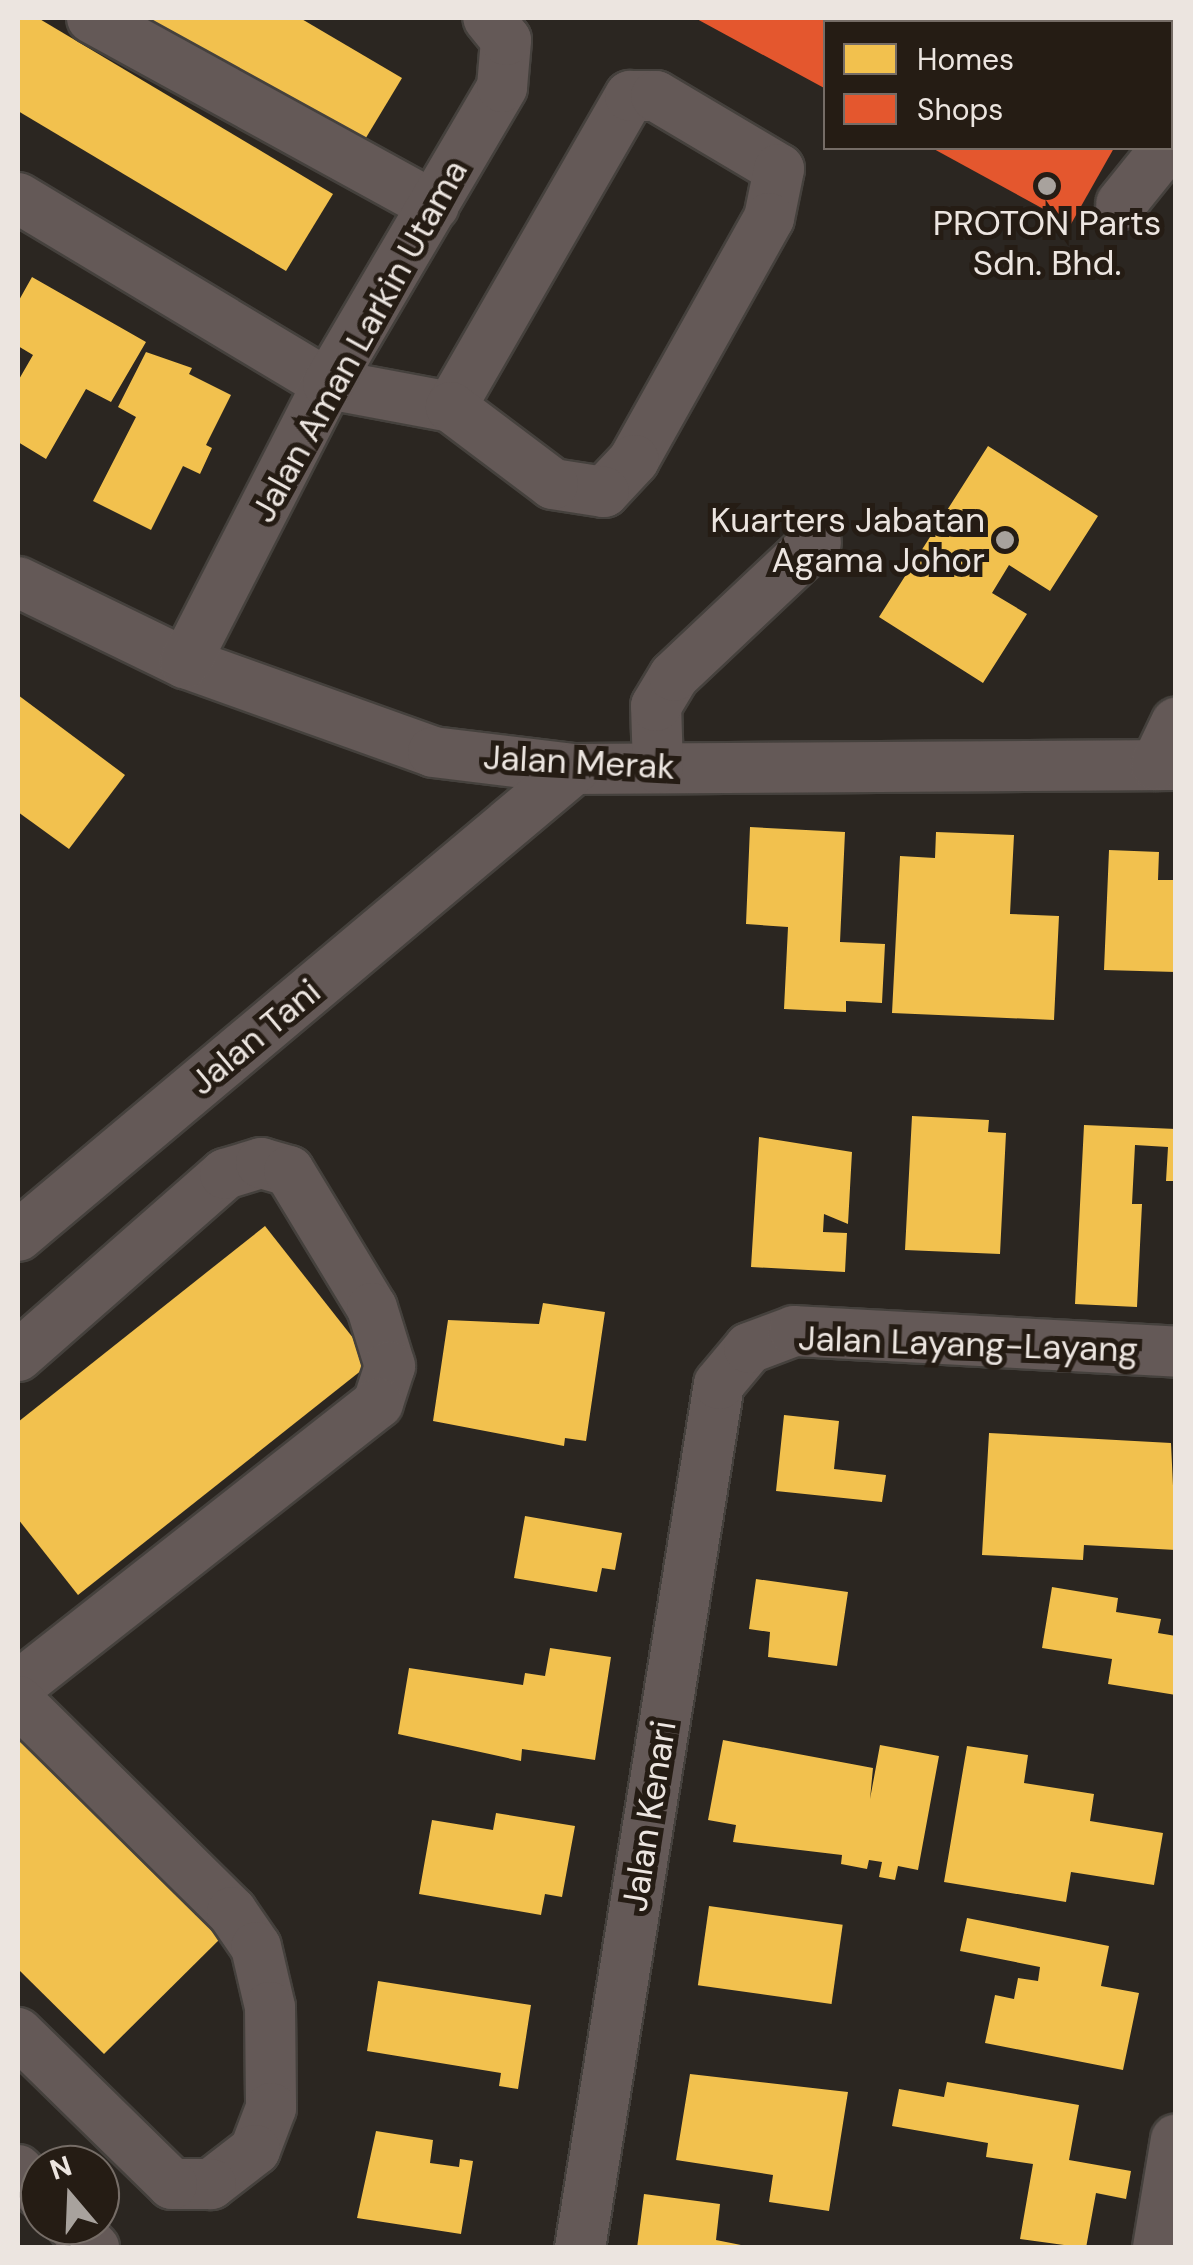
<!DOCTYPE html>
<style>
body{margin:0}
#map{position:relative;width:1193px;height:2265px;overflow:hidden;background:#2b2621;font-family:"DM Sans",sans-serif}
div>[style]{position:absolute}
.homes>*{inset:0;background:#f2c14e;transform-origin:0 0}
.shops>*{inset:0;background:#e4572e}
.roads{filter:drop-shadow(2px 0 #45413d) drop-shadow(-2px 0 #45413d) drop-shadow(0 2px #45413d) drop-shadow(0 -2px #45413d)}
.minor>*{height:50px;margin:-25px;padding:0 25px;transform-origin:25px;border-radius:25px;background:#645957}
.dots>*{width:28px;height:28px;translate:-50% -50%;box-sizing:border-box;border:5px solid #251c14;border-radius:50%}
span{translate:-50% -50%;white-space:nowrap;text-align:center;line-height:1.15;-webkit-text-stroke:10px #251c14;paint-order:stroke}
.poi-label{font-size:35px;color:#ece5e0}
.right{translate:-100% -50%;text-align:right}
.street-label{font-size:35px;color:#ece5e0}
.frame{position:absolute;inset:0;border:20px solid #ece5e0;pointer-events:none}
.legend{position:absolute;left:823px;top:20px;width:350px;height:130px;box-sizing:border-box;background:#251c14;border:2px solid #756c66;margin:0;padding:12px 18px;list-style:none;font-size:30px;color:#ece5e0}
.legend li{display:flex;align-items:center;gap:20px;height:50px}
.legend b{width:50px;border:2px solid #756c66}
.north{position:absolute;left:20px;top:2145px;width:100px;height:100px;box-sizing:border-box;background:#251c14;border:2px solid #756c66;border-radius:50%;rotate:341deg;font-size:28px;font-weight:700;line-height:40px;text-align:center;color:#ece5e0}
.north::after{content:'';display:block;margin:auto;width:35px;height:45px;background:#a8a29d;clip-path:polygon(50% 0,100% 100%,50% 72%,0 100%)}
</style>
<div id="map">
<div class="homes">
<i style="clip-path:polygon(18px 18px,38px 18px,333px 194px,286px 271px,18px 111px)"></i>
<i style="clip-path:polygon(123px 18px,300px 18px,402px 78px,355px 156px)"></i>
<i style="clip-path:polygon(32px 277px,146px 342px,111px 402px,86px 389px,46px 459px,18px 442px,18px 381px,33px 355px,18px 346px,18px 302px)"></i>
<i style="clip-path:polygon(146px 352px,192px 368px,189px 374px,231px 395px,206px 445px,212px 448px,200px 474px,183px 466px,151px 530px,93px 501px,136px 417px,118px 407px)"></i>
<i style="clip-path:polygon(988px 446px,1098px 516px,1050px 591px,1009px 565px,992px 593px,1027px 614px,983px 683px,879px 617px)"></i>
<i style="clip-path:polygon(18px 695px,125px 775px,69px 849px,18px 812px)"></i>
<i style="clip-path:polygon(750px 827px,845px 832px,840px 942px,885px 944px,882px 1003px,846px 1001px,846px 1012px,784px 1009px,788px 927px,746px 924px)"></i>
<i style="clip-path:polygon(936px 832px,1014px 835px,1010px 914px,1059px 916px,1054px 1020px,892px 1013px,900px 856px,935px 858px)"></i>
<i style="clip-path:polygon(1109px 850px,1159px 852px,1158px 880px,1176px 880px,1176px 972px,1104px 970px)"></i>
<i style="clip-path:polygon(912px 1116px,989px 1120px,988px 1132px,1006px 1133px,1000px 1254px,905px 1250px)"></i>
<i style="clip-path:polygon(1084px 1125px,1176px 1129px,1176px 1181px,1166px 1181px,1168px 1147px,1135px 1145px,1132px 1204px,1142px 1204px,1137px 1307px,1075px 1304px)"></i>
<i style="clip-path:polygon(759px 1137px,852px 1152px,848px 1224px,824px 1214px,823px 1232px,847px 1233px,845px 1272px,751px 1267px)"></i>
<i style="clip-path:polygon(265px 1226px,372px 1362px,78px 1595px,18px 1519px,18px 1422px)"></i>
<i style="clip-path:polygon(543px 1303px,605px 1312px,586px 1441px,565px 1438px,564px 1446px,433px 1421px,448px 1320px,539px 1324px)"></i>
<i style="clip-path:polygon(784px 1415px,839px 1421px,834px 1469px,886px 1475px,882px 1502px,776px 1491px)"></i>
<i style="clip-path:polygon(989px 1433px,1171px 1443px,1176px 1550px,1084px 1545px,1083px 1560px,982px 1555px)"></i>
<i style="clip-path:polygon(525px 1516px,622px 1533px,615px 1570px,602px 1568px,597px 1592px,514px 1578px)"></i>
<i style="clip-path:polygon(756px 1579px,848px 1592px,837px 1666px,768px 1657px,770px 1632px,749px 1629px)"></i>
<i style="clip-path:polygon(1052px 1587px,1118px 1598px,1116px 1612px,1161px 1619px,1158px 1633px,1176px 1636px,1176px 1695px,1108px 1684px,1112px 1659px,1042px 1648px)"></i>
<i style="clip-path:polygon(550px 1648px,611px 1657px,595px 1760px,522px 1749px,521px 1761px,398px 1734px,409px 1668px,523px 1685px,525px 1673px,545px 1676px)"></i>
<i style="clip-path:polygon(18px 1721px,229px 1930px,104px 2054px,18px 1969px)"></i>
<i style="clip-path:polygon(723px 1740px,873px 1768px,870px 1799px,880px 1745px,939px 1756px,918px 1870px,898px 1866px,895px 1880px,879px 1877px,882px 1862px,869px 1860px,867px 1869px,841px 1864px,842px 1855px,733px 1842px,736px 1825px,708px 1820px)"></i>
<i style="clip-path:polygon(967px 1746px,1028px 1755px,1024px 1783px,1094px 1794px,1090px 1821px,1163px 1833px,1154px 1885px,1071px 1872px,1066px 1902px,944px 1882px)"></i>
<i style="clip-path:polygon(496px 1813px,575px 1826px,562px 1897px,545px 1894px,541px 1915px,419px 1894px,432px 1820px,493px 1830px)"></i>
<i style="left:709px;top:1906px;width:135px;height:80px;rotate:8deg"></i>
<i style="clip-path:polygon(967px 1918px,1109px 1946px,1101px 1986px,1139px 1993px,1123px 2070px,985px 2043px,995px 1995px,1014px 1999px,1018px 1978px,1038px 1981px,1040px 1967px,960px 1951px)"></i>
<i style="clip-path:polygon(378px 1981px,531px 2005px,518px 2089px,499px 2086px,501px 2073px,367px 2051px)"></i>
<i style="clip-path:polygon(690px 2074px,848px 2092px,829px 2211px,769px 2202px,773px 2175px,676px 2160px)"></i>
<i style="clip-path:polygon(947px 2082px,1079px 2105px,1069px 2160px,1131px 2171px,1126px 2199px,1096px 2193px,1086px 2248px,1020px 2239px,1033px 2164px,986px 2157px,988px 2143px,892px 2126px,899px 2089px,944px 2097px)"></i>
<i style="clip-path:polygon(376px 2131px,433px 2140px,430px 2163px,459px 2167px,460px 2159px,473px 2161px,461px 2234px,357px 2218px)"></i>
<i style="clip-path:polygon(644px 2194px,720px 2204px,716px 2240px,756px 2248px,637px 2248px)"></i>
</div>
<div class="shops">
<i style="clip-path:polygon(695px 18px,931px 18px,940px 22px,826px 22px,826px 89px)"></i>
<i style="clip-path:polygon(932px 148px,1114px 148px,1071px 224px)"></i>
</div>
<div class="roads">
<div class="minor">
<i style="left:92px;top:18px;width:390px;rotate:28.8deg"></i>
<i style="left:991px;top:18px;width:10px;rotate:24deg"></i>
<i style="left:18px;top:198px;width:362px;rotate:31deg"></i>
<i style="left:328px;top:384px;width:125px;rotate:10.6deg"></i>
<i style="left:451px;top:407px;width:359px;rotate:-60.1deg"></i>
<i style="left:630px;top:96px;width:26px"></i>
<i style="left:656px;top:96px;width:143px;rotate:30.7deg"></i>
<i style="left:779px;top:169px;width:50px;rotate:101.5deg"></i>
<i style="left:769px;top:218px;width:277px;rotate:119.2deg"></i>
<i style="left:634px;top:460px;width:44px;rotate:133.2deg"></i>
<i style="left:604px;top:492px;width:52px;rotate:-171.1deg"></i>
<i style="left:553px;top:484px;width:128px;rotate:-143deg"></i>
<i style="left:1121px;top:204px;width:72px;rotate:-51.2deg"></i>
<i style="left:18px;top:582px;width:186px;rotate:25.9deg"></i>
<i style="left:185px;top:663px;width:263px;rotate:19.7deg"></i>
<i style="left:433px;top:752px;width:142px;rotate:6.9deg"></i>
<i style="left:574px;top:769px;width:602px;rotate:-0.38deg"></i>
<i style="left:185px;top:663px;width:314px;rotate:-62.9deg"></i>
<i style="left:328px;top:384px;width:344px;rotate:-59.6deg"></i>
<i style="left:502px;top:87px;width:47px;rotate:-85.1deg"></i>
<i style="left:506px;top:40px;width:28px;rotate:-129deg"></i>
<i style="left:1156px;top:765px;width:47px;rotate:-64.5deg"></i>
<i style="left:658px;top:768px;width:62px;rotate:-91.8deg"></i>
<i style="left:656px;top:706px;width:35px;rotate:-59deg"></i>
<i style="left:674px;top:676px;width:195px;rotate:-43.3deg"></i>
<i style="left:18px;top:1236px;width:726px;rotate:-40.03deg"></i>
<i style="left:18px;top:1356px;width:276px;rotate:-41.3deg"></i>
<i style="left:225px;top:1174px;width:38px;rotate:-17deg"></i>
<i style="left:261px;top:1163px;width:29px;rotate:16deg"></i>
<i style="left:289px;top:1171px;width:160px;rotate:58.8deg"></i>
<i style="left:372px;top:1308px;width:61px;rotate:72.8deg"></i>
<i style="left:390px;top:1366px;width:39px;rotate:108deg"></i>
<i style="left:378px;top:1403px;width:458px;rotate:141.8deg"></i>
<i style="left:18px;top:1701px;width:301px;rotate:44.6deg"></i>
<i style="left:232px;top:1912px;width:42px;rotate:55.6deg"></i>
<i style="left:256px;top:1947px;width:62px;rotate:76.9deg"></i>
<i style="left:270px;top:2007px;width:101px;rotate:89.4deg"></i>
<i style="left:271px;top:2108px;width:45px;rotate:110.9deg"></i>
<i style="left:255px;top:2150px;width:56px;rotate:142.3deg"></i>
<i style="left:211px;top:2184px;width:39px;rotate:180deg"></i>
<i style="left:172px;top:2184px;width:216px;rotate:-135.6deg"></i>
<i style="left:18px;top:2170px;width:32px;rotate:46deg"></i>
<i style="left:72px;top:2225px;width:32px;rotate:46deg"></i>
<i style="left:580px;top:2248px;width:875px;rotate:-80.86deg"></i>
<i style="left:719px;top:1384px;width:47px;rotate:-50.2deg"></i>
<i style="left:749px;top:1348px;width:48px;rotate:-20.7deg"></i>
<i style="left:794px;top:1331px;width:383px;rotate:3.1deg"></i>
<i style="left:1158px;top:2248px;width:110px;rotate:-80.6deg"></i>
</div>
</div>
<div class="dots">
<i style="left:1047px;top:186px;background:#a8a29d"></i>
<i style="left:1005px;top:540px;background:#a8a29d"></i>
</div>
<div class="poi-label">
<span style="left:1047px;top:243px">PROTON Parts<br>Sdn. Bhd.</span>
<span class="right" style="left:985px;top:540px">Kuarters Jabatan<br>Agama Johor</span>
</div>
<div class="street-label">
<span style="left:359px;top:341px;rotate:-61deg">Jalan Aman Larkin Utama</span>
<span style="left:579px;top:762px;rotate:3deg">Jalan Merak</span>
<span style="left:255px;top:1037px;rotate:-40deg">Jalan Tani</span>
<span style="left:968px;top:1344px;rotate:2deg">Jalan Layang-Layang</span>
<span style="left:649px;top:1816px;rotate:-81deg">Jalan Kenari</span>
</div>
<div class="frame"></div>
<ul class="legend">
<li><b style="height:28px;background:#f2c14e"></b>Homes</li>
<li><b style="height:28px;background:#e4572e"></b>Shops</li>
</ul>
<div class="north">N</div>
</div>
